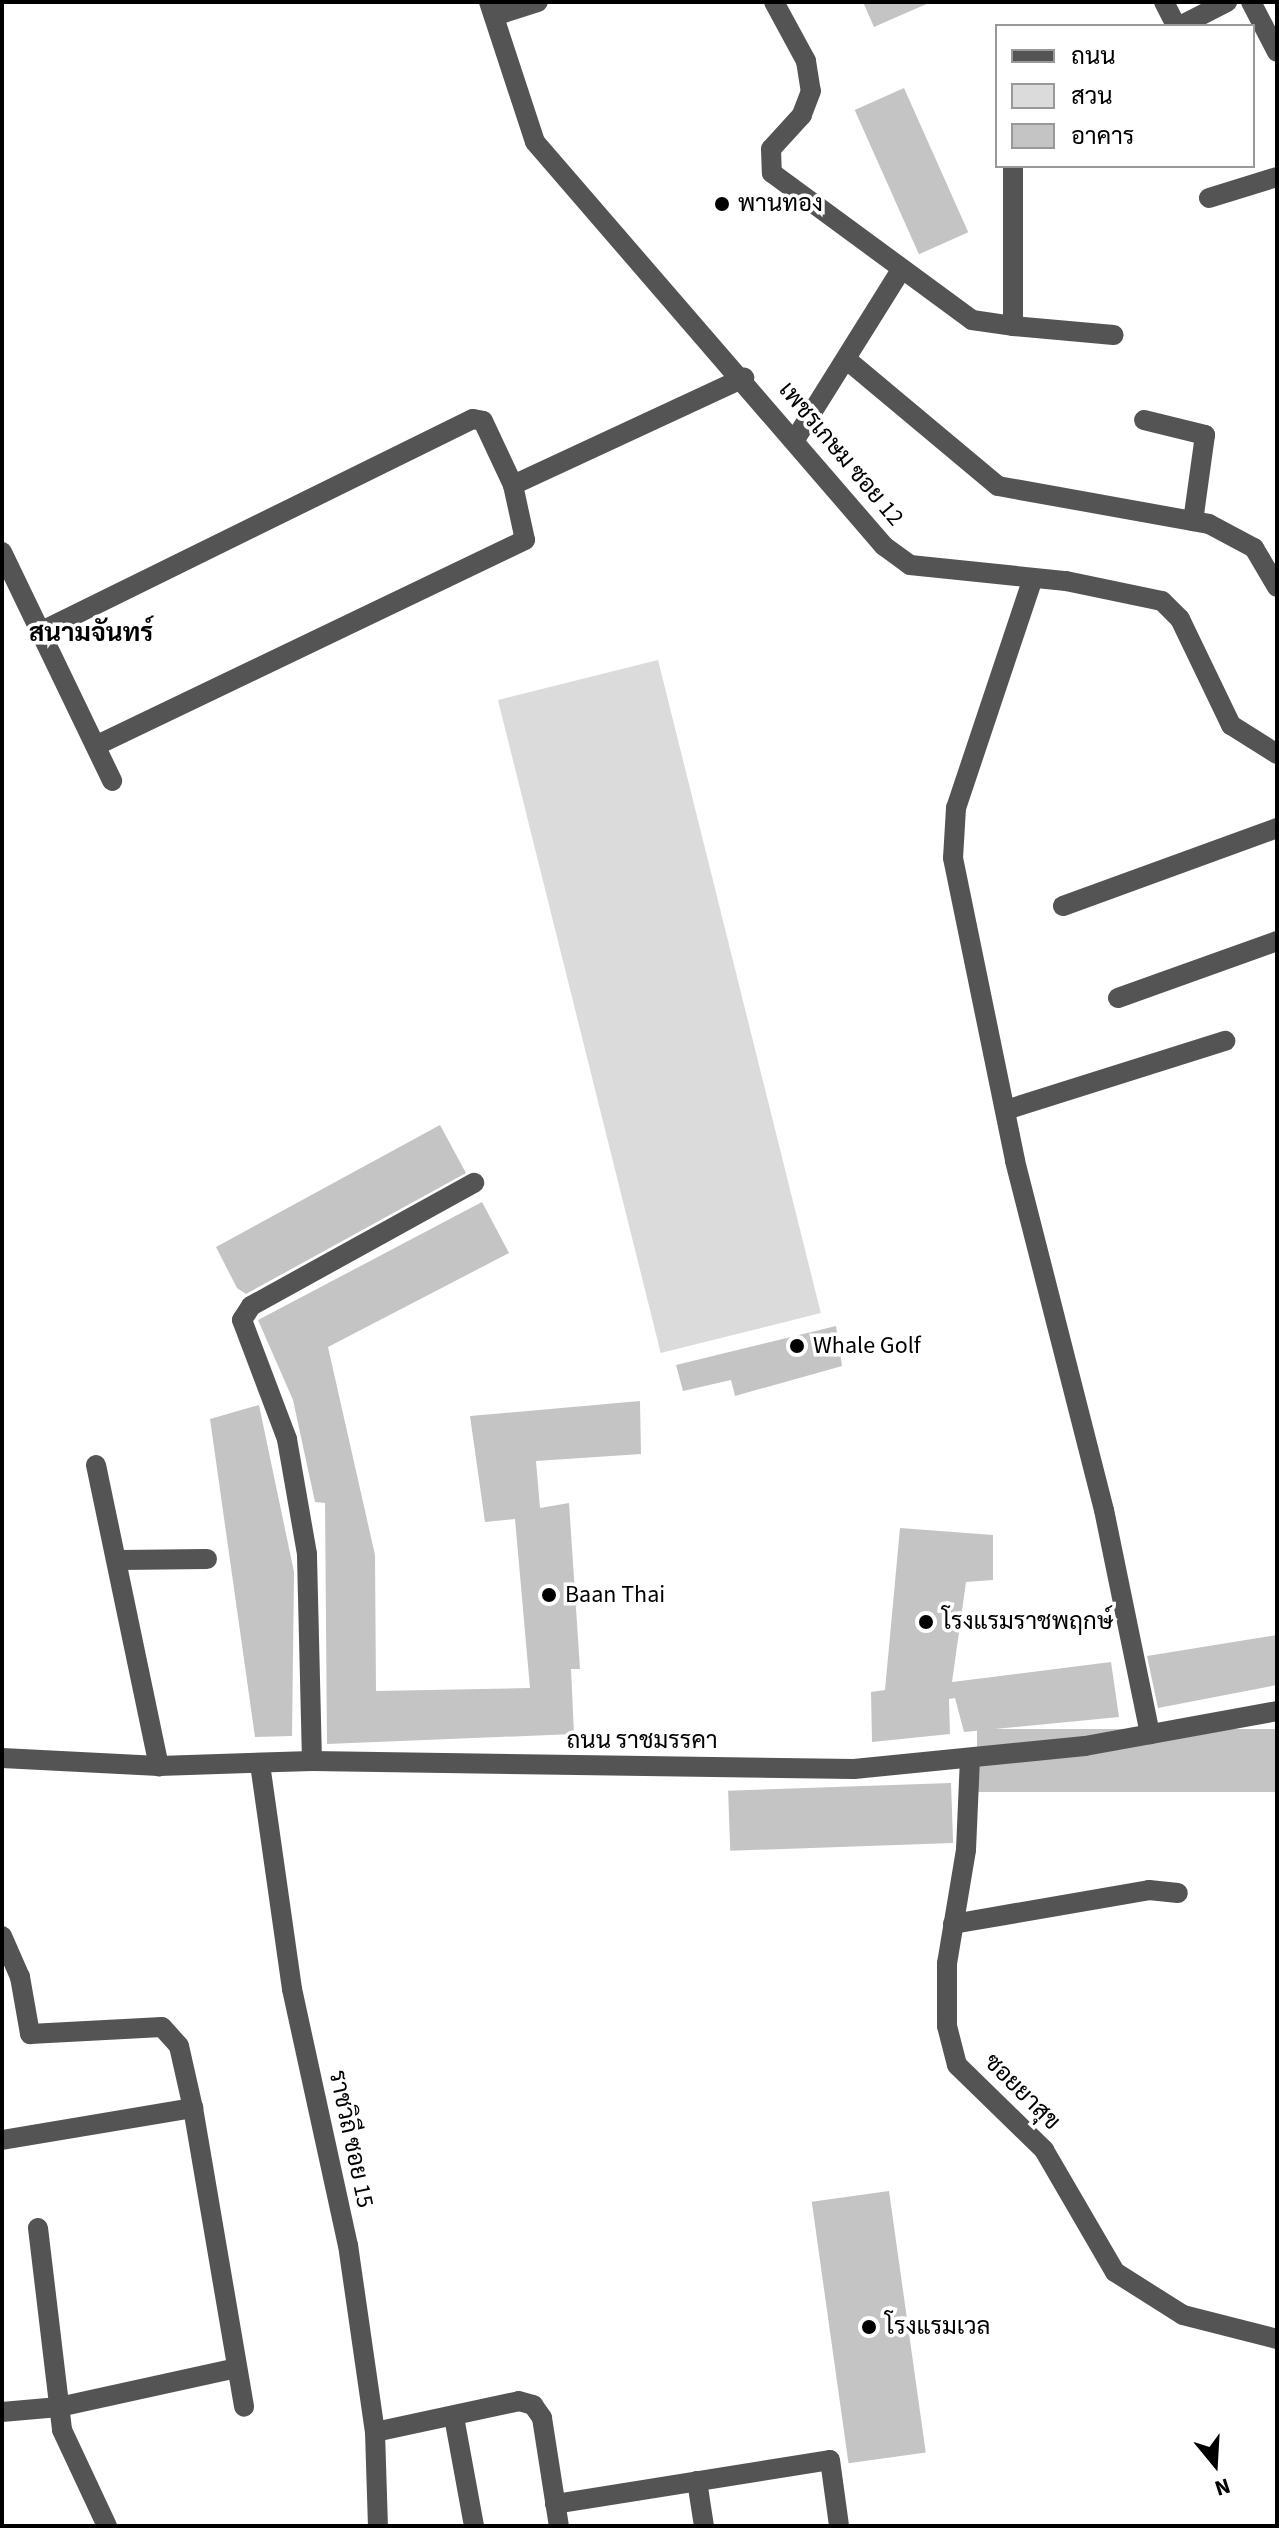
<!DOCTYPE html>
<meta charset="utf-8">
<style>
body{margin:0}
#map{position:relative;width:1279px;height:2528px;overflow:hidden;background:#fff;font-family:"Source Sans 3",Sarabun,sans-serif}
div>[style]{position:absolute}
.green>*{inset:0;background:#dbdbdb;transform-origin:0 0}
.building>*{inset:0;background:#c4c4c4;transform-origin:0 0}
.minor>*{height:20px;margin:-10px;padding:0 10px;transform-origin:10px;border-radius:10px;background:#545454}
.dots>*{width:22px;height:22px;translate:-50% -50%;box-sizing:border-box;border:4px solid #fff;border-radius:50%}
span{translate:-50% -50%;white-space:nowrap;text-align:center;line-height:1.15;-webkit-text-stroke:7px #fff;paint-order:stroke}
.poi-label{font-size:24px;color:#000}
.left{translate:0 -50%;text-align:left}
.street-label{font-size:24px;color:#000}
.neighbourhood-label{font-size:26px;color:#000;font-weight:700}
.frame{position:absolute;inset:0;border:4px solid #000;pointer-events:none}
.legend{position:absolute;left:995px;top:24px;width:260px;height:144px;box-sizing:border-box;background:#fff;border:2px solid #999;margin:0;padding:10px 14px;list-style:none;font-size:24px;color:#000}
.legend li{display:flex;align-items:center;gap:16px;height:40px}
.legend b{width:40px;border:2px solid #999}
.north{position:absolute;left:1175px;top:2424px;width:80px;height:80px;-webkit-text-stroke:6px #fff;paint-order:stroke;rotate:162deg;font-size:22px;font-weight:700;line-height:32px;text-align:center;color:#000}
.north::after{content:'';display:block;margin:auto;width:28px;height:36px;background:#000;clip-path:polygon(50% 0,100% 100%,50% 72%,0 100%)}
</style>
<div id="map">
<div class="green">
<i style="left:658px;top:660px;width:673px;height:165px;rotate:76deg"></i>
</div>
<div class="building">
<i style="clip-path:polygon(863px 2px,931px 2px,874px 27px)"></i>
<i style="left:904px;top:88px;width:158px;height:54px;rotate:66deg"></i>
<i style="clip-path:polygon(440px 1125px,466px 1173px,246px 1294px,237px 1288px,216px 1247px)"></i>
<i style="clip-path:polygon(482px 1202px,509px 1253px,328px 1347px,375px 1555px,376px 1691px,530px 1688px,515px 1519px,485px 1522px,470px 1416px,640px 1401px,641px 1454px,536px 1461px,540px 1508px,569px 1503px,580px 1669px,571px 1669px,574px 1734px,327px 1744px,325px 1503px,315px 1502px,293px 1400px,258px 1320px)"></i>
<i style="clip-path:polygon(836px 1326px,842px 1366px,735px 1396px,731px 1380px,683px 1391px,676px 1365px)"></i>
<i style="clip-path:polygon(259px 1405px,294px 1572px,292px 1736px,255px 1737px,210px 1419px)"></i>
<i style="clip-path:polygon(900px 1528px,993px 1535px,993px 1580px,966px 1582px,952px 1682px,1111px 1662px,1119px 1717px,964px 1732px,955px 1698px,949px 1699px,950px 1734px,872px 1742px,871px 1692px,885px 1690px)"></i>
<i style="clip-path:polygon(1277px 1635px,1277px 1685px,1158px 1708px,1147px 1656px)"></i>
<i style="left:1277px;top:1729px;width:63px;height:300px;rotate:90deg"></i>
<i style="left:951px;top:1783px;width:60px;height:223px;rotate:88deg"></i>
<i style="left:889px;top:2191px;width:264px;height:78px;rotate:82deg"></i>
</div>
<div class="minor">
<i style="left:489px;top:2px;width:147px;rotate:71.8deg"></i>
<i style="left:535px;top:142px;width:534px;rotate:49.18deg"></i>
<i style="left:884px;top:546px;width:32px;rotate:36deg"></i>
<i style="left:910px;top:565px;width:157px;rotate:5.9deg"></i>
<i style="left:1066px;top:581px;width:98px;rotate:11.8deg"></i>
<i style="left:1162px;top:601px;width:25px;rotate:45deg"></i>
<i style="left:1180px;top:619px;width:118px;rotate:64.3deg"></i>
<i style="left:1231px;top:725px;width:54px;rotate:32.2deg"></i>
<i style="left:774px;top:2px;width:67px;rotate:61.5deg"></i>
<i style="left:806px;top:61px;width:30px;rotate:81deg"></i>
<i style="left:811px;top:91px;width:26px;rotate:111deg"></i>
<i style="left:802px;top:115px;width:46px;rotate:132.4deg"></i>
<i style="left:771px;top:149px;width:24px;rotate:88deg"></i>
<i style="left:772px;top:173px;width:248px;rotate:36.3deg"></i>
<i style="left:972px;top:320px;width:41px;rotate:8.3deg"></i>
<i style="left:1164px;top:2px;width:27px;rotate:63deg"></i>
<i style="left:1251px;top:2px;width:56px;rotate:62.5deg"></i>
<i style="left:494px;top:16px;width:46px;rotate:-17.7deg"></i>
<i style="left:1180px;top:26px;width:53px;rotate:-27.1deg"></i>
<i style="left:1013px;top:166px;width:160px;rotate:90deg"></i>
<i style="left:1013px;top:326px;width:101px;rotate:5.1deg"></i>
<i style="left:1209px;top:198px;width:71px;rotate:-17.2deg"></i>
<i style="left:846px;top:359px;width:198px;rotate:39.9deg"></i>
<i style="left:998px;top:486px;width:214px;rotate:10.2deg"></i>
<i style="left:1209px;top:524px;width:51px;rotate:28.1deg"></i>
<i style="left:1254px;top:548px;width:45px;rotate:59.5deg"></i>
<i style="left:1144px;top:420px;width:63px;rotate:13.8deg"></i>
<i style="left:1205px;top:435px;width:87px;rotate:97.9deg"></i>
<i style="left:796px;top:438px;width:198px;rotate:-58deg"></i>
<i style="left:513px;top:485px;width:255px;rotate:-24.9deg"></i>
<i style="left:2px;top:552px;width:254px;rotate:64.3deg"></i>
<i style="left:1032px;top:581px;width:239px;rotate:108.5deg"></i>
<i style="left:956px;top:808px;width:50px;rotate:93.4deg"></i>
<i style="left:953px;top:858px;width:309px;rotate:78.4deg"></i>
<i style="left:1015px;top:1161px;width:360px;rotate:75.7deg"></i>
<i style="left:1104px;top:1510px;width:229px;rotate:78.4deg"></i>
<i style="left:42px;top:631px;width:480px;rotate:-26.2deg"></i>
<i style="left:473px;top:419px;width:10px;rotate:11deg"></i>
<i style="left:483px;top:421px;width:71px;rotate:64.9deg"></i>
<i style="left:513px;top:485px;width:56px;rotate:77.7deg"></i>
<i style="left:525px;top:540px;width:476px;rotate:154.4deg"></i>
<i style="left:1063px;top:906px;width:228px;rotate:-20deg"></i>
<i style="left:1118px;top:998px;width:169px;rotate:-19.7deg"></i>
<i style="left:1006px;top:1110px;width:230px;rotate:-17.5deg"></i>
<i style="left:96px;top:1465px;width:308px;rotate:78.2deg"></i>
<i style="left:120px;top:1560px;width:87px;rotate:-0.7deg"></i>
<i style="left:2px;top:1758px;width:157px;rotate:2.9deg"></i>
<i style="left:159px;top:1766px;width:153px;rotate:-1.9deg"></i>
<i style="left:312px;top:1761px;width:542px;rotate:0.85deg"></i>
<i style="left:854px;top:1769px;width:232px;rotate:-5.7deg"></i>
<i style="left:1085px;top:1746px;width:195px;rotate:-10.3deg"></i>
<i style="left:970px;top:1758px;width:92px;rotate:92.5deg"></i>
<i style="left:966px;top:1850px;width:115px;rotate:99.5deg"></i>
<i style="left:947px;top:1963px;width:63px;rotate:90deg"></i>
<i style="left:947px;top:2026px;width:40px;rotate:75.6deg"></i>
<i style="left:957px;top:2065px;width:122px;rotate:44.3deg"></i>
<i style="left:1044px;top:2150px;width:141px;rotate:59.8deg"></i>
<i style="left:1115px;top:2272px;width:80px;rotate:32.3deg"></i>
<i style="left:1183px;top:2315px;width:97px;rotate:14.3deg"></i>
<i style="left:312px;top:1761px;width:207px;rotate:-91.4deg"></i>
<i style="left:307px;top:1554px;width:117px;rotate:-99.9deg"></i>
<i style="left:287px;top:1439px;width:127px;rotate:-110.7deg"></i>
<i style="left:242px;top:1320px;width:17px;rotate:-57deg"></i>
<i style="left:251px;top:1306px;width:255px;rotate:-28.9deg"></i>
<i style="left:260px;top:1764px;width:227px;rotate:81.9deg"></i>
<i style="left:292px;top:1989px;width:262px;rotate:77.7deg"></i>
<i style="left:348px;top:2245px;width:189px;rotate:81.8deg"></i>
<i style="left:375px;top:2432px;width:94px;rotate:88.2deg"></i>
<i style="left:953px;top:1924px;width:199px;rotate:-9.8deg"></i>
<i style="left:1149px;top:1890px;width:29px;rotate:6deg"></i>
<i style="left:2px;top:1936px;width:45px;rotate:66.3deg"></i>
<i style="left:20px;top:1977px;width:58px;rotate:80deg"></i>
<i style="left:30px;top:2034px;width:132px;rotate:-3deg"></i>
<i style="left:162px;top:2027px;width:25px;rotate:48deg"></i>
<i style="left:179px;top:2046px;width:64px;rotate:77.3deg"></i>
<i style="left:2px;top:2140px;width:194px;rotate:-9.5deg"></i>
<i style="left:193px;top:2108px;width:303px;rotate:80.3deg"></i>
<i style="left:38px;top:2228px;width:203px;rotate:83.2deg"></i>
<i style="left:62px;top:2430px;width:106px;rotate:64.9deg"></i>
<i style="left:2px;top:2412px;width:57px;rotate:-5deg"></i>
<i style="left:59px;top:2407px;width:182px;rotate:-12.4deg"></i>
<i style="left:454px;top:2417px;width:111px;rotate:79.6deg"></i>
<i style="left:375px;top:2432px;width:147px;rotate:-12.1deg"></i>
<i style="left:519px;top:2401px;width:15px;rotate:16deg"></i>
<i style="left:533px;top:2405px;width:16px;rotate:55deg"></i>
<i style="left:542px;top:2418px;width:109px;rotate:81.1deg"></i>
<i style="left:697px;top:2481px;width:46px;rotate:81.2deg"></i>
<i style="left:555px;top:2504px;width:278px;rotate:-9.1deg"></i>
<i style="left:830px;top:2460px;width:67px;rotate:82.2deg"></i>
</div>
<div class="dots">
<i style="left:722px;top:204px;background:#000"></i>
<i style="left:797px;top:1346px;background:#000"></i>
<i style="left:549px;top:1595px;background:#000"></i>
<i style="left:926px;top:1622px;background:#000"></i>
<i style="left:869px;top:2327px;background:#000"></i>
</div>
<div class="poi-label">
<span class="left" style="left:738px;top:204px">พานทอง</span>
<span class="left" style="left:813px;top:1346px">Whale Golf</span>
<span class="left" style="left:565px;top:1595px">Baan Thai</span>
<span class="left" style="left:942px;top:1622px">โรงแรมราชพฤกษ์</span>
<span class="left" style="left:885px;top:2327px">โรงแรมเวล</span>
</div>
<div class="street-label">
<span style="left:841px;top:454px;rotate:50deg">เพชรเกษม ซอย 12</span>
<span style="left:642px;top:1741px">ถนน ราชมรรคา</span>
<span style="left:1022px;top:2092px;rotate:45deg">ซอยยาสุข</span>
<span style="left:351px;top:2139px;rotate:78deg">ราชวิถี ซอย 15</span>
</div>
<div class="neighbourhood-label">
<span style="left:91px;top:633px">สนามจันทร์</span>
</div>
<div class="frame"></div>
<ul class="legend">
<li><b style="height:10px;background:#545454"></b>ถนน</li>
<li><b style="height:22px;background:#dbdbdb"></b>สวน</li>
<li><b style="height:22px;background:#c4c4c4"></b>อาคาร</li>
</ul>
<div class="north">N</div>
</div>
